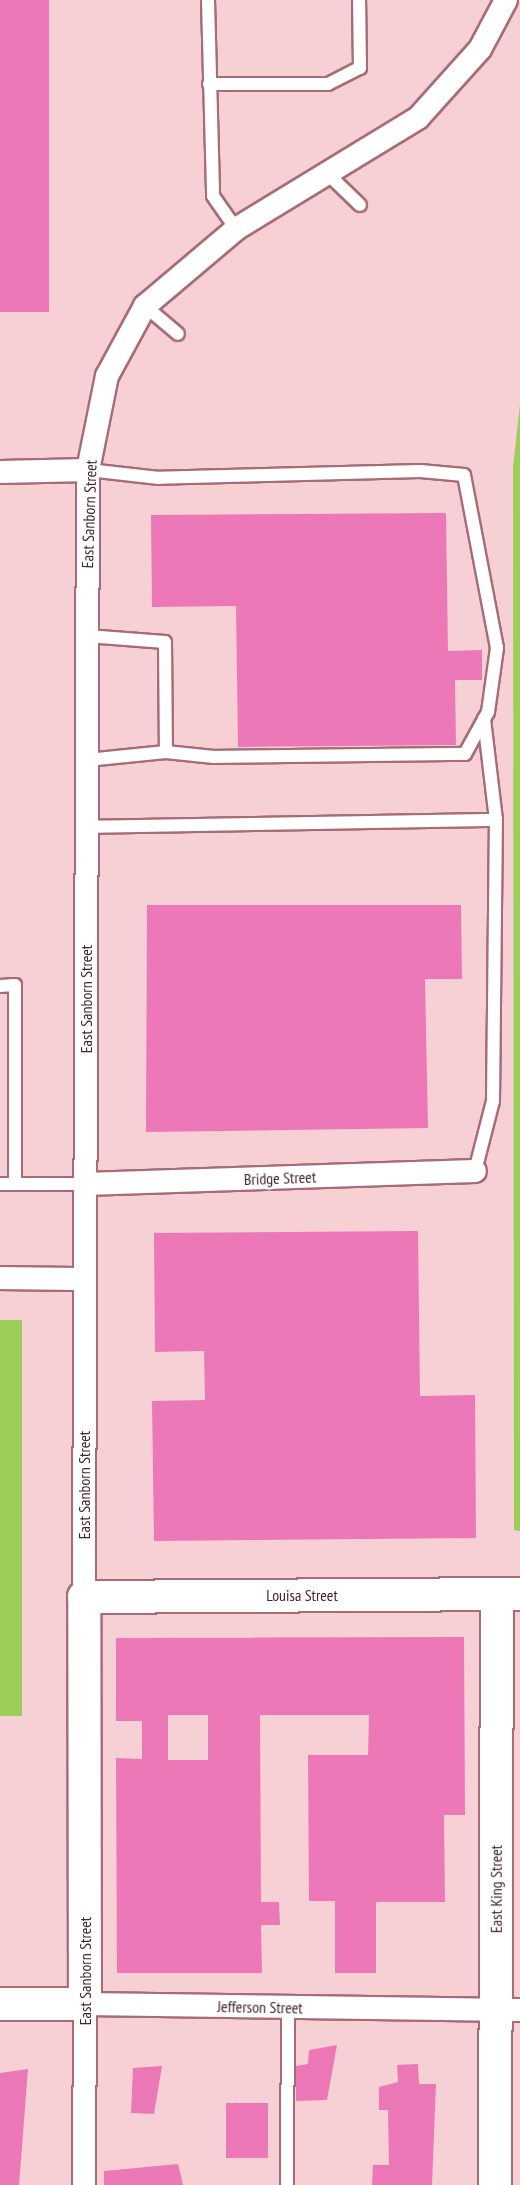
<!DOCTYPE html>
<style>
body{margin:0}
#map{position:relative;width:520px;height:2185px;overflow:hidden;background:#f7d0d6;font-family:"PT Sans Narrow",sans-serif}
div>[style]{position:absolute}
.green>*{inset:0;background:#9dce59;transform-origin:0 0}
.building>*{inset:0;background:#ed78b7;transform-origin:0 0}
.roads{filter:drop-shadow(2px 0 #a76d77) drop-shadow(-2px 0 #a76d77) drop-shadow(0 2px #a76d77) drop-shadow(0 -2px #a76d77)}
.lane>*{height:12px;margin:-6px;padding:0 6px;transform-origin:6px;border-radius:6px;background:#fff}
.street>*{height:22px;margin:-11px;padding:0 11px;transform-origin:11px;border-radius:11px;background:#fff}
.secondary>*{height:32px;margin:-16px;padding:0 16px;transform-origin:16px;border-radius:16px;background:#fff}
span{translate:-50% -50%;white-space:nowrap;text-align:center;line-height:1.15;-webkit-text-stroke:5px #fdfdfd;paint-order:stroke}
.street-label{font-size:16px;color:#3f272b}
</style>
<div id="map">
<div class="green">
<i style="clip-path:polygon(520px 404px,520px 1531px,514px 1530px,513px 467px)"></i>
<i style="left:0;top:1320px;width:22px;height:396px"></i>
</div>
<div class="building">
<i style="left:0;top:0;width:49px;height:312px"></i>
<i style="clip-path:polygon(446px 513px,448px 651px,482px 650px,482px 680px,455px 680px,456px 745px,238px 747px,236px 606px,152px 607px,151px 515px)"></i>
<i style="clip-path:polygon(147px 905px,461px 905px,462px 979px,425px 979px,428px 1128px,146px 1132px)"></i>
<i style="clip-path:polygon(418px 1231px,420px 1396px,475px 1395px,476px 1538px,154px 1541px,152px 1401px,205px 1400px,204px 1351px,155px 1352px,154px 1233px)"></i>
<i style="clip-path:polygon(evenodd,464px 1637px,465px 1815px,444px 1815px,445px 1902px,376px 1902px,376px 1973px,335px 1973px,335px 1901px,309px 1901px,308px 1755px,368px 1755px,369px 1715px,260px 1715px,261px 1902px,279px 1902px,280px 1925px,261px 1925px,262px 1973px,117px 1973px,116px 1758px,142px 1759px,142px 1721px,116px 1721px,116px 1638px,464px 1637px,168px 1715px,208px 1715px,208px 1760px,168px 1760px,168px 1715px)"></i>
<i style="clip-path:polygon(337px 2045px,327px 2100px,296px 2101px,296px 2066px,308px 2064px,309px 2050px)"></i>
<i style="clip-path:polygon(418px 2064px,419px 2084px,436px 2084px,432px 2185px,372px 2185px,373px 2165px,389px 2165px,388px 2110px,379px 2110px,379px 2087px,398px 2082px,397px 2065px)"></i>
<i style="clip-path:polygon(162px 2066px,154px 2114px,131px 2113px,133px 2068px)"></i>
<i style="clip-path:polygon(28px 2069px,19px 2185px,0 2185px,0 2073px)"></i>
<i style="left:226px;top:2103px;width:42px;height:55px"></i>
<i style="clip-path:polygon(178px 2164px,183px 2185px,104px 2185px,104px 2171px)"></i>
</div>
<div class="roads">
<div class="lane">
<i style="left:208px;top:0;width:196px;rotate:88.5deg"></i>
<i style="left:213px;top:196px;width:40px;rotate:55.1deg"></i>
<i style="left:209px;top:84px;width:119px"></i>
<i style="left:328px;top:84px;width:36px;rotate:-27deg"></i>
<i style="left:360px;top:68px;width:68px;rotate:-90.8deg"></i>
<i style="left:329px;top:175px;width:43px;rotate:44.1deg"></i>
<i style="left:145px;top:306px;width:43px;rotate:40.3deg"></i>
<i style="left:87px;top:636px;width:78px;rotate:4.4deg"></i>
<i style="left:165px;top:642px;width:110px;rotate:89.5deg"></i>
<i style="left:87px;top:760px;width:79px;rotate:-5.8deg"></i>
<i style="left:166px;top:752px;width:48px;rotate:5.9deg"></i>
<i style="left:214px;top:757px;width:251px;rotate:-0.7deg"></i>
<i style="left:465px;top:754px;width:48px;rotate:-61.3deg"></i>
<i style="left:488px;top:712px;width:65px;rotate:-82deg"></i>
<i style="left:497px;top:648px;width:176px;rotate:-100.8deg"></i>
<i style="left:464px;top:475px;width:44px;rotate:-174.8deg"></i>
<i style="left:420px;top:471px;width:261px;rotate:178.5deg"></i>
<i style="left:159px;top:478px;width:71px;rotate:-173.6deg"></i>
<i style="left:86px;top:827px;width:410px;rotate:-1deg"></i>
<i style="left:0;top:986px;width:15px;rotate:-4deg"></i>
<i style="left:15px;top:985px;width:199px;rotate:90deg"></i>
<i style="left:475px;top:1171px;width:72px;rotate:-75.6deg"></i>
<i style="left:493px;top:1101px;width:281px;rotate:-89.4deg"></i>
<i style="left:496px;top:820px;width:102px;rotate:-96.8deg"></i>
<i style="left:0;top:1184px;width:85px"></i>
<i style="left:287px;top:2185px;width:178px;rotate:-89.7deg"></i>
</div>
<div class="street">
<i style="left:0;top:472px;width:88px;rotate:-1.3deg"></i>
<i style="left:85px;top:1184px;width:390px;rotate:-1.9deg"></i>
<i style="left:0;top:1278px;width:85px;rotate:0.7deg"></i>
<i style="left:84px;top:1597px;width:1127px;rotate:-89.8deg"></i>
<i style="left:88px;top:470px;width:96px;rotate:-78.6deg"></i>
<i style="left:107px;top:376px;width:80px;rotate:-61.5deg"></i>
<i style="left:145px;top:306px;width:119px;rotate:-40.2deg"></i>
<i style="left:236px;top:229px;width:213px;rotate:-31.4deg"></i>
<i style="left:418px;top:118px;width:93px;rotate:-48.1deg"></i>
<i style="left:480px;top:49px;width:55px;rotate:-62deg"></i>
<i style="left:84px;top:2185px;width:181px;rotate:-89.7deg"></i>
<i style="left:85px;top:2004px;width:435px;rotate:0.8deg"></i>
</div>
<div class="secondary">
<i style="left:0;top:2004px;width:85px"></i>
<i style="left:85px;top:2004px;width:407px;rotate:-90.1deg"></i>
<i style="left:84px;top:1597px;width:436px;rotate:-0.4deg"></i>
<i style="left:495px;top:2185px;width:591px;rotate:-89.81deg"></i>
</div>
</div>
<div class="street-label">
<span style="left:89px;top:514px;rotate:-88deg">East Sanborn Street</span>
<span style="left:86px;top:999px;rotate:-90deg">East Sanborn Street</span>
<span style="left:280px;top:1178px;rotate:-2deg">Bridge Street</span>
<span style="left:84px;top:1485px;rotate:-90deg">East Sanborn Street</span>
<span style="left:302px;top:1595px">Louisa Street</span>
<span style="left:496px;top:1889px;rotate:-90deg">East King Street</span>
<span style="left:85px;top:1971px;rotate:-90deg">East Sanborn Street</span>
<span style="left:260px;top:2007px;rotate:1deg">Jefferson Street</span>
</div>
</div>
